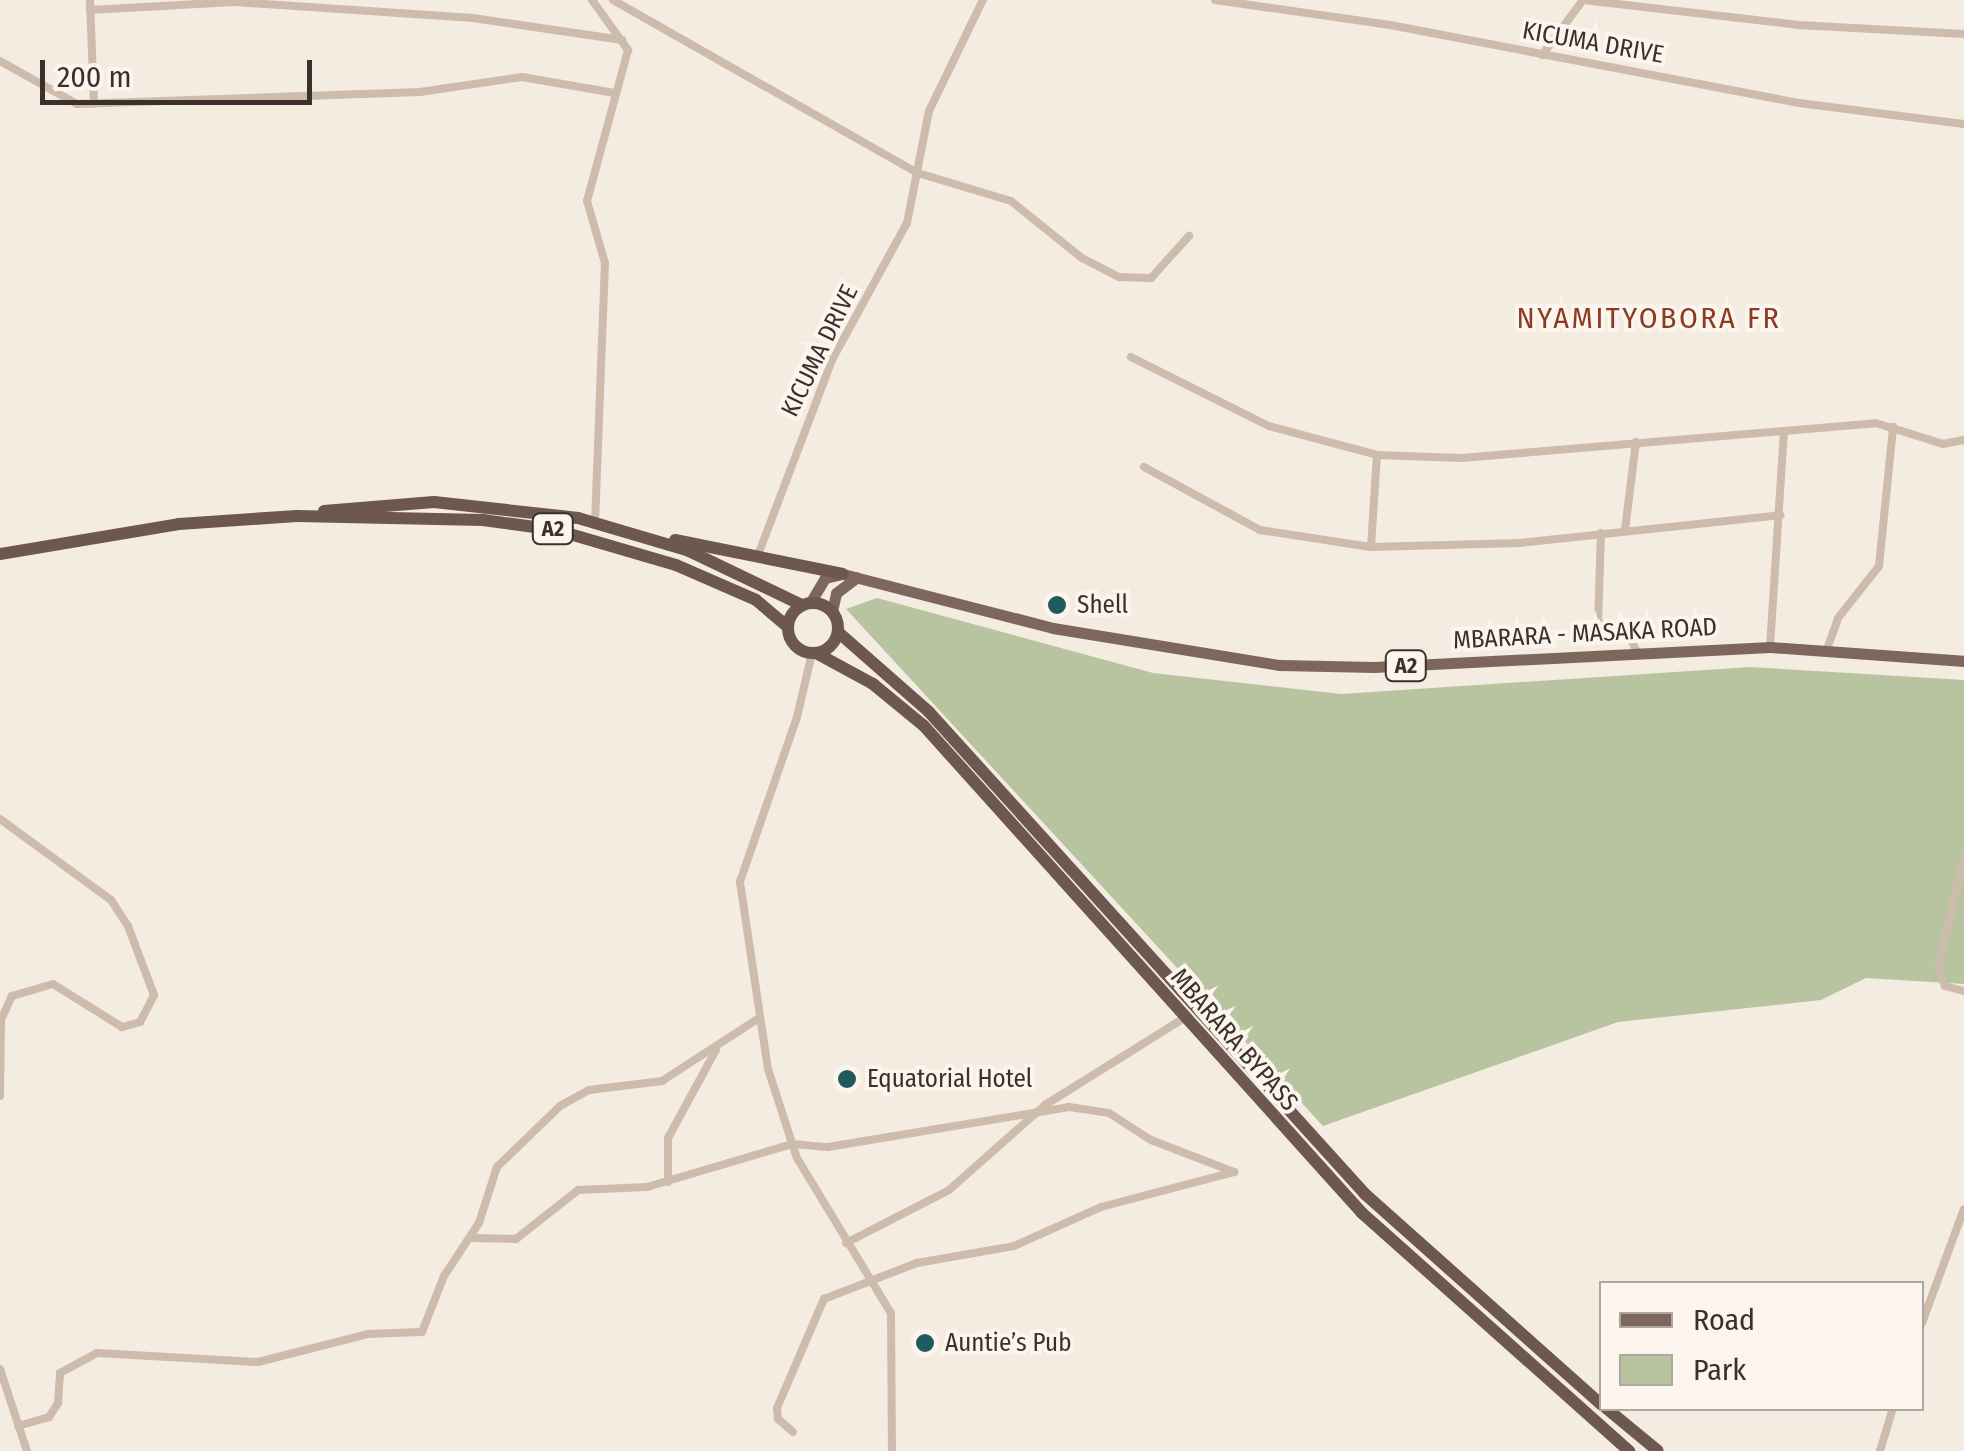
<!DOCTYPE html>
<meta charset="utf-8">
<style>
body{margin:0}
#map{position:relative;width:1964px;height:1451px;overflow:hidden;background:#f4ebe1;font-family:"Fira Sans Condensed",sans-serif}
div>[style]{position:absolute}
.green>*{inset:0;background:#b8c4a0}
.minor>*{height:8px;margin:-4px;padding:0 4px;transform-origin:4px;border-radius:4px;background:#cdbbac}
.primary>*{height:11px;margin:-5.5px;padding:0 5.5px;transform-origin:5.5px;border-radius:5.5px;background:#7d675c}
.trunk>*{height:12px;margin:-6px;padding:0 6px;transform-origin:6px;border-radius:6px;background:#6c584f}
.trunk>.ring{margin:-6px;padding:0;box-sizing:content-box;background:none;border:12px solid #6c584f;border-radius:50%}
.dots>*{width:28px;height:28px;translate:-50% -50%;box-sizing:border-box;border:5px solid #fbf5ee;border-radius:50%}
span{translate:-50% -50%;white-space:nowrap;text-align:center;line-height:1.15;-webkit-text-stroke:8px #fbf5ee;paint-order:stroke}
.shield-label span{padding:2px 8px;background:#fbf5ee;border:2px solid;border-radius:8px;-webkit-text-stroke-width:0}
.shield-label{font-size:22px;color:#3b302b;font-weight:700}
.street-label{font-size:25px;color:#3b302b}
.poi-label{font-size:25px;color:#3b302b}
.left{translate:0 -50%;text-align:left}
.quarter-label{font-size:30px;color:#8c3b22;letter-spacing:2.5px}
.legend{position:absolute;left:1599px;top:1281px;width:325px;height:130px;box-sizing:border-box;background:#fbf5ee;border:2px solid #aea6a0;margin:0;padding:12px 18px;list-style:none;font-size:30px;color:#3b302b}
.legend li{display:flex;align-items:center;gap:20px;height:50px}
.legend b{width:50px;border:2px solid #aea6a0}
.scale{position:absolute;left:40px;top:60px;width:272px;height:45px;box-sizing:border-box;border:5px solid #3b302b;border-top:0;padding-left:12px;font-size:30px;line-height:35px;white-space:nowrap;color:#3b302b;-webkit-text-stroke:8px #fbf5ee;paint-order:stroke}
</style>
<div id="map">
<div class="green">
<i style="clip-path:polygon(877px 598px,1153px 673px,1341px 694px,1750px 667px,1964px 680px,1964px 984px,1866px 978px,1821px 1000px,1618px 1022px,1323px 1126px,846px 609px)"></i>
</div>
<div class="minor">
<i style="left:90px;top:0;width:104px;rotate:87.8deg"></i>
<i style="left:592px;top:0;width:62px;rotate:54.2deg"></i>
<i style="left:628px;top:50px;width:156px;rotate:105.2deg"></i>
<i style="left:587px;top:201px;width:65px;rotate:73.8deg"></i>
<i style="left:605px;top:263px;width:259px;rotate:92.2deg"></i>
<i style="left:613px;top:0;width:351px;rotate:29.6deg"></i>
<i style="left:918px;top:173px;width:97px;rotate:16.8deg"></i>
<i style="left:1011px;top:201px;width:91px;rotate:38.8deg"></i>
<i style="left:1082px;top:258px;width:42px;rotate:27.2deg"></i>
<i style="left:1119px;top:277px;width:32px;rotate:2deg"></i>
<i style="left:1151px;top:278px;width:57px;rotate:-47.9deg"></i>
<i style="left:1215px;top:0;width:177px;rotate:8.1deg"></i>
<i style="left:1390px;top:25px;width:416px;rotate:10.8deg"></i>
<i style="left:1799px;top:103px;width:166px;rotate:7.3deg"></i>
<i style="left:1583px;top:0;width:216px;rotate:6.6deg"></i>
<i style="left:1798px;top:25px;width:166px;rotate:3.1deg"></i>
<i style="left:90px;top:10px;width:144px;rotate:-3.2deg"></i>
<i style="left:234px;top:2px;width:240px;rotate:3.8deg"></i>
<i style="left:473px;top:18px;width:151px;rotate:8.4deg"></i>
<i style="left:1542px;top:55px;width:69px;rotate:-53.3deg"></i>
<i style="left:0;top:61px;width:88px;rotate:29.2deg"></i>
<i style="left:77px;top:104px;width:343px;rotate:-2deg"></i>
<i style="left:420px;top:92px;width:103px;rotate:-8.4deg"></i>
<i style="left:522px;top:77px;width:94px;rotate:9.8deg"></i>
<i style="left:1131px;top:357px;width:154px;rotate:26.6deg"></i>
<i style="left:1269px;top:426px;width:112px;rotate:15deg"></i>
<i style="left:1377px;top:455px;width:85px;rotate:2deg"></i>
<i style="left:1462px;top:458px;width:415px;rotate:-4.8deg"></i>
<i style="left:1876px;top:423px;width:70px;rotate:17.4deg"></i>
<i style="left:1943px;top:444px;width:21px;rotate:-11deg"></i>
<i style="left:1144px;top:467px;width:132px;rotate:28.5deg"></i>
<i style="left:1260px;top:530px;width:112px;rotate:8.7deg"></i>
<i style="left:1371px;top:547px;width:149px;rotate:-1.5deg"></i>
<i style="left:1520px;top:543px;width:262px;rotate:-6.1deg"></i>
<i style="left:1625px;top:530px;width:89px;rotate:-82.9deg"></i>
<i style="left:1601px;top:533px;width:89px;rotate:91.9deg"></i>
<i style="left:1598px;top:622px;width:36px;rotate:27deg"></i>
<i style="left:1630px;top:638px;width:18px;rotate:63deg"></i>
<i style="left:1371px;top:547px;width:92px;rotate:-86.3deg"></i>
<i style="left:758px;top:555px;width:211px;rotate:-69.2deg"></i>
<i style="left:833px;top:358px;width:154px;rotate:-61.3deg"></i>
<i style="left:907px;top:223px;width:114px;rotate:-78.9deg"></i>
<i style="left:929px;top:111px;width:123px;rotate:-64.1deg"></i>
<i style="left:1770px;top:647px;width:216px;rotate:-86.3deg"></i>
<i style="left:1827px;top:649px;width:33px;rotate:-70deg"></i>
<i style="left:1838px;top:618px;width:66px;rotate:-51.7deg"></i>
<i style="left:1879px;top:566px;width:140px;rotate:-84.2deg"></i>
<i style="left:812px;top:653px;width:66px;rotate:103.2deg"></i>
<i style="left:797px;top:717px;width:175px;rotate:109.1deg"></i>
<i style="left:740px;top:882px;width:189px;rotate:81.5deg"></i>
<i style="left:768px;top:1069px;width:94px;rotate:72deg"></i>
<i style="left:797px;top:1158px;width:181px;rotate:58.8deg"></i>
<i style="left:891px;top:1313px;width:138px;rotate:89.6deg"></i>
<i style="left:0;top:819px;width:137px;rotate:36.1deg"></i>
<i style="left:111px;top:900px;width:31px;rotate:57deg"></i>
<i style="left:128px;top:926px;width:74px;rotate:69.4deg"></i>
<i style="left:154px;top:995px;width:30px;rotate:117deg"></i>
<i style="left:140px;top:1022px;width:19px;rotate:164deg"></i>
<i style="left:122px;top:1027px;width:81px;rotate:-148.1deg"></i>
<i style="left:53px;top:984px;width:43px;rotate:163.7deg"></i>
<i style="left:12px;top:996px;width:26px;rotate:115deg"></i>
<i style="left:1px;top:1020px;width:76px;rotate:90.8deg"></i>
<i style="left:1964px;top:857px;width:113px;rotate:103.3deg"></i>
<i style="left:1938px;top:967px;width:20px;rotate:70deg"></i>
<i style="left:1945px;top:986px;width:20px;rotate:15deg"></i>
<i style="left:668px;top:1182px;width:44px;rotate:-90deg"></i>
<i style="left:668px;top:1138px;width:100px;rotate:-61.4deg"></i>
<i style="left:470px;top:1238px;width:46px;rotate:1.2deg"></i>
<i style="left:516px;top:1239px;width:79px;rotate:-38.3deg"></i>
<i style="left:578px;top:1190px;width:69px;rotate:-2.5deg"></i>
<i style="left:647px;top:1187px;width:151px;rotate:-16.5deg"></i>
<i style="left:792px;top:1144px;width:36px;rotate:5deg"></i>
<i style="left:828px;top:1147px;width:244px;rotate:-9.4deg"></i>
<i style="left:1069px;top:1107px;width:40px;rotate:8.5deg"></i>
<i style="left:1109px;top:1113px;width:50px;rotate:32.7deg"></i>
<i style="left:1151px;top:1140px;width:89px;rotate:21.1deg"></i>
<i style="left:846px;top:1243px;width:116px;rotate:-27.2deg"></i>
<i style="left:949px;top:1190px;width:128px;rotate:-41.5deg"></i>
<i style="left:1045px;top:1105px;width:166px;rotate:-32deg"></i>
<i style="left:1922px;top:1323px;width:121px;rotate:-69.8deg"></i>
<i style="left:0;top:1369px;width:86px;rotate:71.8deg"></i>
<i style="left:18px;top:1426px;width:32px;rotate:-16deg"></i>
<i style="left:49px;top:1417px;width:17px;rotate:-57deg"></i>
<i style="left:58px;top:1403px;width:30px;rotate:-86deg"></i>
<i style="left:60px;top:1373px;width:42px;rotate:-28.4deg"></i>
<i style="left:97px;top:1353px;width:161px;rotate:3.2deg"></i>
<i style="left:258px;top:1362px;width:114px;rotate:-14.3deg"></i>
<i style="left:368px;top:1334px;width:54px;rotate:-2.1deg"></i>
<i style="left:422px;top:1332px;width:60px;rotate:-68.6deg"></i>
<i style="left:444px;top:1276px;width:64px;rotate:-56.6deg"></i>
<i style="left:479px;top:1223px;width:59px;rotate:-72.2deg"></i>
<i style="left:497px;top:1167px;width:88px;rotate:-44.1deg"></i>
<i style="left:560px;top:1106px;width:33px;rotate:-29deg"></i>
<i style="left:589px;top:1090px;width:74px;rotate:-7deg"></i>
<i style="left:662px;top:1081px;width:116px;rotate:-33deg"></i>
<i style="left:793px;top:1432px;width:20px;rotate:-139deg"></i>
<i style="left:778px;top:1419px;width:11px;rotate:-95deg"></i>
<i style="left:777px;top:1408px;width:119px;rotate:-66.7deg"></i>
<i style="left:824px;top:1299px;width:100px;rotate:-21.2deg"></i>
<i style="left:917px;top:1263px;width:98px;rotate:-9.9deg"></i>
<i style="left:1014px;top:1246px;width:95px;rotate:-24.1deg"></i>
<i style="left:1101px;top:1207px;width:138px;rotate:-14.7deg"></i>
<i style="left:1880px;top:1451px;width:45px;rotate:-73.2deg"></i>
</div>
<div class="primary">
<i style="left:810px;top:603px;width:29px;rotate:-59deg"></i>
<i style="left:825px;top:578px;width:18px;rotate:-13deg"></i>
<i style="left:843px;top:574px;width:217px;rotate:14.4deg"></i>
<i style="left:1053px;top:628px;width:230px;rotate:9.3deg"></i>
<i style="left:1280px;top:665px;width:94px;rotate:1.2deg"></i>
<i style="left:1374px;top:667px;width:397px;rotate:-2.9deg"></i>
<i style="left:1770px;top:647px;width:195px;rotate:4.1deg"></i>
<i style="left:832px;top:611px;width:18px;rotate:-77deg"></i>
<i style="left:836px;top:593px;width:26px;rotate:-37deg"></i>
</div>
<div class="trunk">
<i style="left:324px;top:511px;width:110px;rotate:-4.7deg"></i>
<i style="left:434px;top:502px;width:145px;rotate:6.3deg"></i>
<i style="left:578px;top:518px;width:114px;rotate:16.4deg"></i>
<i style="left:687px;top:550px;width:127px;rotate:25.6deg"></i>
<i style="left:675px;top:540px;width:171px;rotate:11.4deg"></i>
<i style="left:0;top:554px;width:181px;rotate:-9.5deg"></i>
<i style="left:179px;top:524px;width:118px;rotate:-3.9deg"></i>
<i style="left:297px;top:516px;width:186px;rotate:1.2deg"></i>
<i style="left:483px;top:520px;width:74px;rotate:7.8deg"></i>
<i style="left:556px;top:530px;width:125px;rotate:16.3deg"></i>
<i style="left:676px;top:565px;width:87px;rotate:23.6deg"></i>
<i style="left:756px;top:600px;width:42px;rotate:40.2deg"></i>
<i class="ring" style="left:788px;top:603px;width:38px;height:38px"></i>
<i style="left:838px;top:632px;width:121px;rotate:41.3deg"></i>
<i style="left:929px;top:712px;width:650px;rotate:47.87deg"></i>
<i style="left:1365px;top:1194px;width:317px;rotate:41.7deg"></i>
<i style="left:816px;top:653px;width:65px;rotate:28.5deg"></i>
<i style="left:873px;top:684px;width:66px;rotate:39.5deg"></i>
<i style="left:924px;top:726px;width:655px;rotate:48.03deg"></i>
<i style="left:1362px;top:1213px;width:358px;rotate:41.7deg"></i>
<i style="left:1606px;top:1408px;width:67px;rotate:39.6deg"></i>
</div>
<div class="dots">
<i style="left:1057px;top:605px;background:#1f5a5e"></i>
<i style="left:847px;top:1079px;background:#1f5a5e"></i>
<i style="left:925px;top:1343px;background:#1f5a5e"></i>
</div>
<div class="shield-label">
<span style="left:553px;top:529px">A2</span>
<span style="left:1406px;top:666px">A2</span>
</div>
<div class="street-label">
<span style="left:1593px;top:43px;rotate:10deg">KICUMA DRIVE</span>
<span style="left:820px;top:351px;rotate:-64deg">KICUMA DRIVE</span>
<span style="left:1585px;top:634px;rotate:-3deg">MBARARA - MASAKA ROAD</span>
<span style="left:1234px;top:1040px;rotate:49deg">MBARARA BYPASS</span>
</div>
<div class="poi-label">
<span class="left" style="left:1077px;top:605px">Shell</span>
<span class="left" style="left:867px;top:1079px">Equatorial Hotel</span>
<span class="left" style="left:945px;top:1343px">Auntie’s Pub</span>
</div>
<div class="quarter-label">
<span style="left:1649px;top:318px">NYAMITYOBORA FR</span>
</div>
<ul class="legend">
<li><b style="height:12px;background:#7d675c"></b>Road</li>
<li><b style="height:28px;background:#b8c4a0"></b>Park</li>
</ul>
<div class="scale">200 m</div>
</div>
